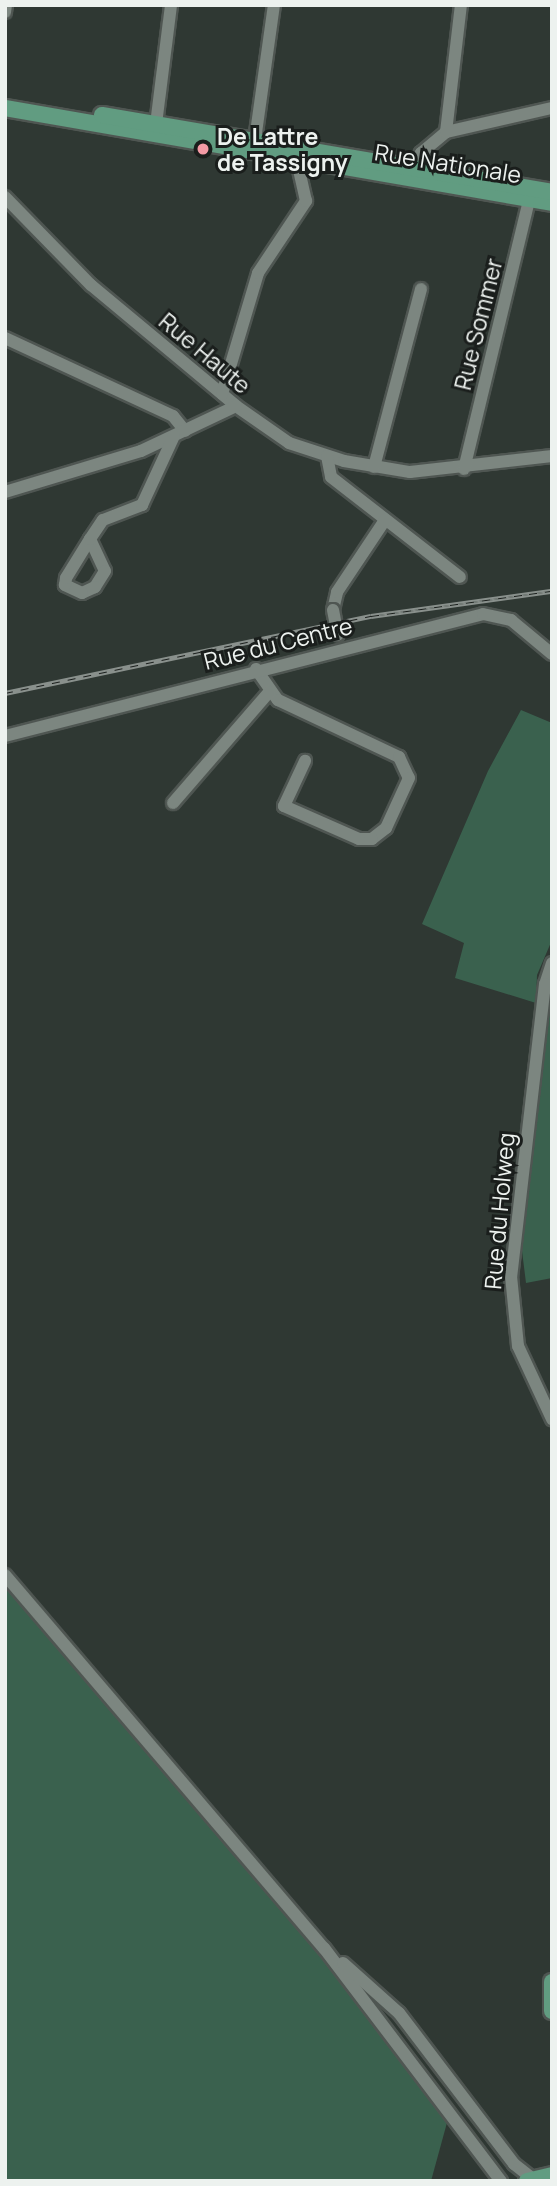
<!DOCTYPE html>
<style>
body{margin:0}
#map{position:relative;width:557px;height:2186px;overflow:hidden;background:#2f3833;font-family:Manrope,sans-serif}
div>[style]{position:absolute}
.green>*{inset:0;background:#3a614e}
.roads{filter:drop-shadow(2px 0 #4f5652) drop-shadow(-2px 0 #4f5652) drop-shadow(0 2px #4f5652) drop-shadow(0 -2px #4f5652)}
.minor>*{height:12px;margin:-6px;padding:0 6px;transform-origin:6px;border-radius:6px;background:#7c8680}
.major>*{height:16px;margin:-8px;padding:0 8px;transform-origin:8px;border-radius:8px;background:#619c81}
.rail>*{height:5px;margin-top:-2.5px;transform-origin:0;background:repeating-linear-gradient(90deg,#1a1e1c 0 8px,#89908c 0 16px);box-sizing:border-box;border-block:2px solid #89908c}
.bridges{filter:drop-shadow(2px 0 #4f5652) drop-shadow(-2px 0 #4f5652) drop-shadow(0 2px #4f5652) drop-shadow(0 -2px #4f5652)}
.minor-bridge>*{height:12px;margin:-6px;padding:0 6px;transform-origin:6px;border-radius:6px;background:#7c8680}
.dots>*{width:19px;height:19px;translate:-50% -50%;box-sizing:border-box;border:4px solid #1a1e1c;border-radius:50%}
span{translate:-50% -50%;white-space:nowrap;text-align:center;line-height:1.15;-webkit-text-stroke:6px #1a1e1c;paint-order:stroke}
.poi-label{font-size:23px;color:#edf2ef;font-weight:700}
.left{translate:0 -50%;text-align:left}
.street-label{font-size:23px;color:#edf2ef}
.frame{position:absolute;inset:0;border:7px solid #edf2ef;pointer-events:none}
</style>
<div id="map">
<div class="green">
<i style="clip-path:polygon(521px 710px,552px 723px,552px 940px,537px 975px,536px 1003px,455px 978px,464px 943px,422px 924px,488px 771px)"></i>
<i style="clip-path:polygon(552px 982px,552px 1278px,526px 1283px,521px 1243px)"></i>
<i style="clip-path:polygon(5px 1587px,408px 2057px,448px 2119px,431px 2181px,5px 2181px)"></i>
</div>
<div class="roads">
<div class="minor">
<i style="left:5px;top:12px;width:7px;rotate:-82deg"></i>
<i style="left:155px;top:132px;width:128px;rotate:-82.8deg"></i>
<i style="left:446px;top:132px;width:128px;rotate:-83.3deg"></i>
<i style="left:254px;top:147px;width:143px;rotate:-82deg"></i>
<i style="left:411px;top:176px;width:25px;rotate:-67deg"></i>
<i style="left:421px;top:153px;width:33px;rotate:-40deg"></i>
<i style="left:446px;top:132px;width:109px;rotate:-12.8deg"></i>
<i style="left:5px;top:197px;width:123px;rotate:45.7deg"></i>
<i style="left:91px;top:285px;width:189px;rotate:39.8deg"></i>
<i style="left:236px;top:406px;width:65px;rotate:34.9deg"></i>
<i style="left:289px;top:443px;width:58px;rotate:18.1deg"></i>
<i style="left:344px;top:461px;width:67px;rotate:9.5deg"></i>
<i style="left:410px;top:472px;width:143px;rotate:-6.4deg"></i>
<i style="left:5px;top:338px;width:185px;rotate:24.9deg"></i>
<i style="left:173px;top:416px;width:19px;rotate:51deg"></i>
<i style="left:222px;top:394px;width:126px;rotate:-73.4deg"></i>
<i style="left:258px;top:273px;width:87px;rotate:-56.3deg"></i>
<i style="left:306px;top:201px;width:50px;rotate:-102.7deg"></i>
<i style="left:327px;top:456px;width:21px;rotate:79deg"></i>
<i style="left:331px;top:477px;width:163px;rotate:37.8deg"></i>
<i style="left:374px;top:467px;width:184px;rotate:-75.2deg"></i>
<i style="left:464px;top:469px;width:284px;rotate:-76.4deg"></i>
<i style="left:5px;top:492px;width:142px;rotate:-16.8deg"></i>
<i style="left:141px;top:451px;width:105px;rotate:-25.3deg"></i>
<i style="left:90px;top:539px;width:35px;rotate:65deg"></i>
<i style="left:105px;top:571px;width:19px;rotate:122deg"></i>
<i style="left:95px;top:587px;width:14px;rotate:155deg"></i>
<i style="left:82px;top:593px;width:19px;rotate:-155deg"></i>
<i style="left:65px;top:585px;width:7px;rotate:-82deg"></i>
<i style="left:66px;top:578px;width:46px;rotate:-58.4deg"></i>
<i style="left:90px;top:539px;width:23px;rotate:-56deg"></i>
<i style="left:103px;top:520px;width:42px;rotate:-21deg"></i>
<i style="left:142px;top:505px;width:76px;rotate:-65.1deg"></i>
<i style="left:333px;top:610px;width:18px;rotate:-77deg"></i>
<i style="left:337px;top:592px;width:87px;rotate:-56.3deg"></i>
<i style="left:256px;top:669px;width:38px;rotate:55deg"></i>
<i style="left:278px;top:700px;width:134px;rotate:25.2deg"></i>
<i style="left:399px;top:757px;width:23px;rotate:65deg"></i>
<i style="left:409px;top:778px;width:55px;rotate:114.7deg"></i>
<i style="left:386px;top:828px;width:18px;rotate:142deg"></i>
<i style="left:372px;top:839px;width:13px;rotate:180deg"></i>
<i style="left:359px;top:839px;width:82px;rotate:-156.3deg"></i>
<i style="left:284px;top:806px;width:50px;rotate:-65deg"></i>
<i style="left:5px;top:736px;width:493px;rotate:-14.3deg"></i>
<i style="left:483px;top:614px;width:29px;rotate:12deg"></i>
<i style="left:511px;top:620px;width:53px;rotate:39.7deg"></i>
<i style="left:173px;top:803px;width:147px;rotate:-49.1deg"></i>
<i style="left:552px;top:963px;width:22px;rotate:108deg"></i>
<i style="left:545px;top:984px;width:294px;rotate:96.6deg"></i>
<i style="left:511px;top:1276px;width:70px;rotate:84.3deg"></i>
<i style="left:518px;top:1346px;width:81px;rotate:65deg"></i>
<i style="left:5px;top:1575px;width:491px;rotate:49.5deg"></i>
<i style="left:324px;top:1948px;width:293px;rotate:52.8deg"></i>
<i style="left:343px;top:1963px;width:75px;rotate:41.8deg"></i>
<i style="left:399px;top:2013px;width:190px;rotate:52.7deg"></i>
<i style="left:514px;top:2164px;width:23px;rotate:38deg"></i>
</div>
<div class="major">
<i style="left:5px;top:108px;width:555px;rotate:9.85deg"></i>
<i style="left:102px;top:115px;width:457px;rotate:9.7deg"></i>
<i style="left:552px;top:1982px;width:29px;rotate:90deg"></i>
<i style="left:527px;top:2181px;width:26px;rotate:-13deg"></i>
</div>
</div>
<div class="rail">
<i style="left:5px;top:693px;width:374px;rotate:-11.9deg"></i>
<i style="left:371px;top:616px;width:183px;rotate:-7.9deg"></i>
</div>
<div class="bridges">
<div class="minor-bridge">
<i style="left:333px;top:610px;width:25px;rotate:79deg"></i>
</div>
</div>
<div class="dots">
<i style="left:203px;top:149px;background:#f49aa5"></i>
</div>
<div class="poi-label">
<span class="left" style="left:217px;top:149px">De Lattre<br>de Tassigny</span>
</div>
<div class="street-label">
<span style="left:448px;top:163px;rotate:9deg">Rue Nationale</span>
<span style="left:478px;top:324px;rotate:-76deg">Rue Sommer</span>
<span style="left:205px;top:353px;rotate:40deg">Rue Haute</span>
<span style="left:278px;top:643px;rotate:-14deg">Rue du Centre</span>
<span style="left:499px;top:1211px;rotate:-85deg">Rue du Holweg</span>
</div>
<div class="frame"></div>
</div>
